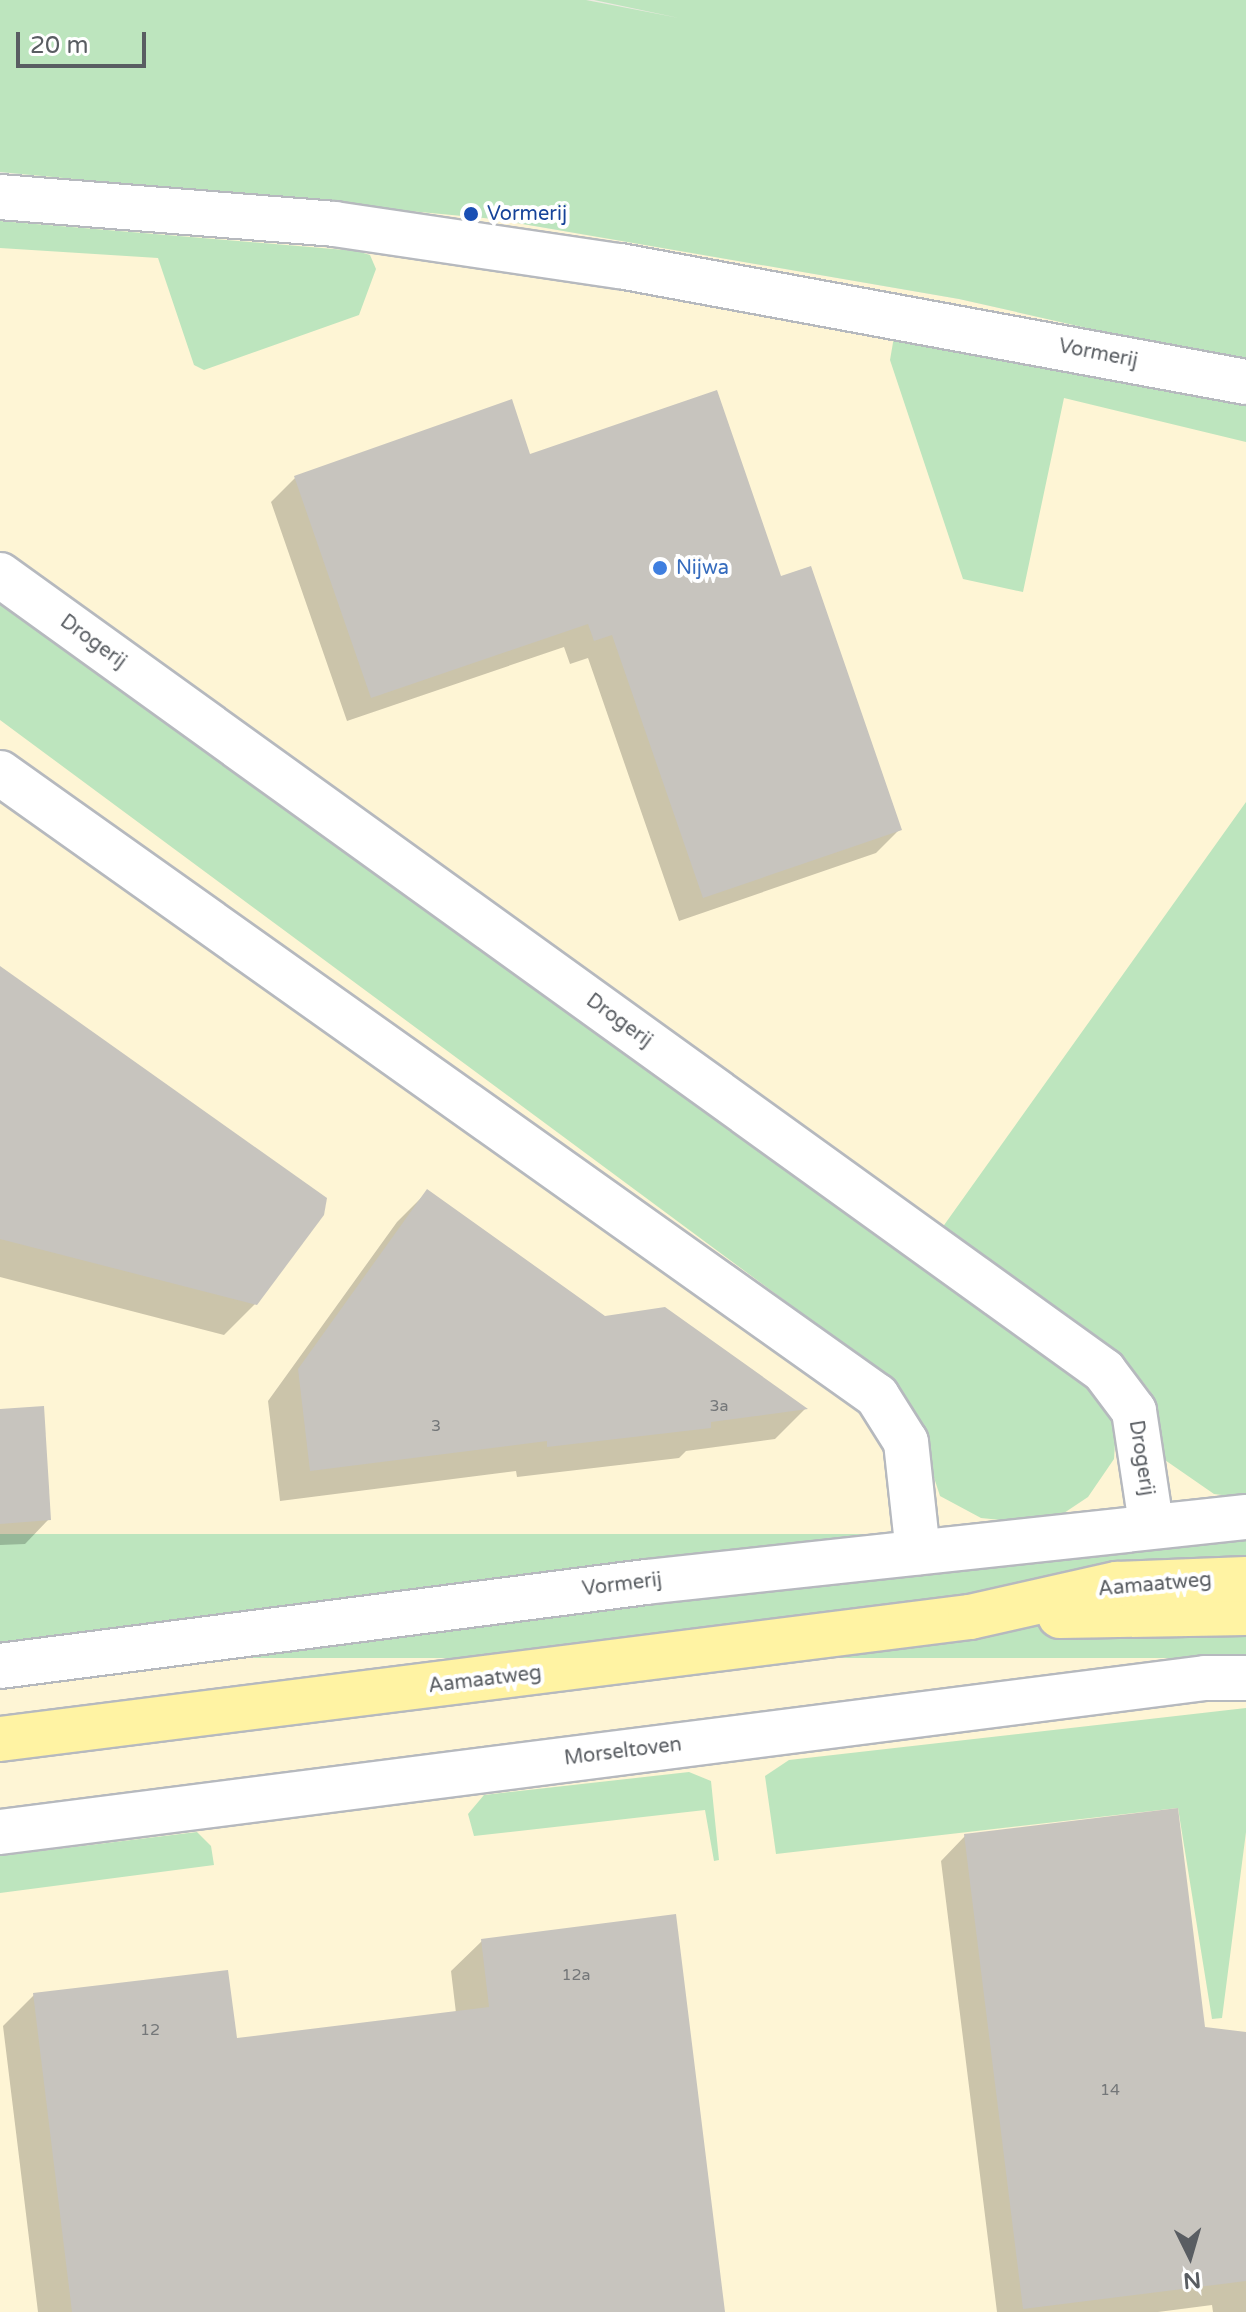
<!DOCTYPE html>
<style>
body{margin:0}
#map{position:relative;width:1246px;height:2312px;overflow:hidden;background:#edeae1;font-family:"Varela Round",sans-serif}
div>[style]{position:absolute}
.commercial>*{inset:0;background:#fef5d5}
.green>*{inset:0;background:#bde5be;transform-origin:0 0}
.shadow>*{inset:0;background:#0003}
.building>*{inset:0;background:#c7c4be}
.roads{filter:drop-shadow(2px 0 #b6b9be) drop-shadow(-2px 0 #b6b9be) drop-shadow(0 2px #b6b9be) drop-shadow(0 -2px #b6b9be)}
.minor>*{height:44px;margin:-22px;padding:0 22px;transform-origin:22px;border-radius:22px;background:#fff}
.major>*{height:44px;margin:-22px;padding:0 22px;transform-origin:22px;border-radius:22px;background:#fff3a3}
.dots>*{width:22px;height:22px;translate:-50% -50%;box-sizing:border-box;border:4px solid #fff;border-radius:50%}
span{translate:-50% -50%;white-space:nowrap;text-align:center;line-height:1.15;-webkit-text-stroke:8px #fff;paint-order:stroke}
.number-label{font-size:16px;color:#747779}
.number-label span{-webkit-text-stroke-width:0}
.transit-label{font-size:20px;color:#164399}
.left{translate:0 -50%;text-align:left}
.street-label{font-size:20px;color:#595d62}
.shop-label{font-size:20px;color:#366cbe}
.north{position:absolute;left:1150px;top:2216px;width:80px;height:80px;-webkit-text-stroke:6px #fff;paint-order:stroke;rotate:175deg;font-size:22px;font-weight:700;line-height:32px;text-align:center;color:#595d62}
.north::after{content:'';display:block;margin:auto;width:28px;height:36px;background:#595d62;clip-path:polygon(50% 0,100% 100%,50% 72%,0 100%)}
.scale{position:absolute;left:16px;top:32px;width:130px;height:36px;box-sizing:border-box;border:4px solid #595d62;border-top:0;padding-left:10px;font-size:24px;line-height:28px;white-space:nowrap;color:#595d62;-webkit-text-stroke:6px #fff;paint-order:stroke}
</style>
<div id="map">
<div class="commercial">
<i style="clip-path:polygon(0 173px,129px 181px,494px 219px,959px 299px,1246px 364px,1246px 2312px,0 2312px)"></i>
</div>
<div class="green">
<i style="clip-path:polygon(0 0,586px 0,679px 18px,594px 0,1246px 0,1246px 364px,959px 299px,494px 219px,0 172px)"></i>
<i style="clip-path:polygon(0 221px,357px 251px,370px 255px,376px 269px,359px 315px,204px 370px,194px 365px,158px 258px,0 248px)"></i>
<i style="clip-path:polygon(895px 331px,1118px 372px,1246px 405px,1246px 442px,1064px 398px,1023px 592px,963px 579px,890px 360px)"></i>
<i style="clip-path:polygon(0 602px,1101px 1390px,1116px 1429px,1114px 1459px,1088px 1497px,1064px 1513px,1021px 1522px,981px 1518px,940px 1496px,914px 1416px,892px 1380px,0 720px)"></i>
<i style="clip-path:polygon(1246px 802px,1246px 1498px,1214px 1494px,1162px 1458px,1150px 1391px,1120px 1353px,942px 1228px)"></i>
<i style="left:1246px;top:1534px;width:124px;height:1255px;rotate:90deg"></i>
<i style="clip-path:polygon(1246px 1708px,1246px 1832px,1222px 2018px,1212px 2019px,1178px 1808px,776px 1854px,765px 1776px,789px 1760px)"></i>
<i style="clip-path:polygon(689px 1772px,711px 1781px,719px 1860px,714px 1861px,705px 1810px,474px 1836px,468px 1814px,484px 1795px)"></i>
<i style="clip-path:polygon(197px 1832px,211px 1846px,214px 1865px,0 1893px,0 1856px)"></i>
</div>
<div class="shadow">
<i style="clip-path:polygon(529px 456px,780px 579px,900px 829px,876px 853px,679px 921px,588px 658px,570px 664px,564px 647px,347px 721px,271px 502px,295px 478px)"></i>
<i style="clip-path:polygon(0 969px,255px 1304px,224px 1335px,0 1277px)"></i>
<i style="clip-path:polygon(428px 1191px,604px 1318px,805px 1409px,775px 1439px,686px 1451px,679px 1458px,517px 1477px,516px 1471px,280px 1501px,268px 1401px,397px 1222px)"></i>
<i style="clip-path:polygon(0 1411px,49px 1519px,25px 1544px,0 1545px)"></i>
<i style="clip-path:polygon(965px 1836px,1203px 2028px,1246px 2034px,1246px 2312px,1213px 2312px,1212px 2305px,1158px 2312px,997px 2312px,941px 1861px)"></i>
<i style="clip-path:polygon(482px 1941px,723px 2312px,38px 2312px,3px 2026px,34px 1995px,235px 2040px,456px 2013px,451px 1971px)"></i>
</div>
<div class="building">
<i style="clip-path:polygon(717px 390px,781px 576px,811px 566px,902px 830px,703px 898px,612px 635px,594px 641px,588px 624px,371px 698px,294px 476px,512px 399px,530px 454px)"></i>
<i style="clip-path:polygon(0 966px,327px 1198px,324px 1215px,257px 1305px,0 1239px)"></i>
<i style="clip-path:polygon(427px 1189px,605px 1316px,665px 1307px,808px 1409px,711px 1422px,711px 1428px,547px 1447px,547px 1441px,310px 1471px,298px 1369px)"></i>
<i style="clip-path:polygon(44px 1406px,51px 1520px,0 1524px,0 1409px)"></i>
<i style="clip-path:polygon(1178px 1808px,1205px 2027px,1246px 2032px,1246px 2281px,1023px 2309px,964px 1834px)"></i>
<i style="clip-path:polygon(676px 1914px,725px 2312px,72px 2312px,33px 1993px,228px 1970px,237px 2038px,489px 2007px,481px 1939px)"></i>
</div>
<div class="roads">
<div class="minor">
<i style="left:0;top:197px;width:335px;rotate:4.6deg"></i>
<i style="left:334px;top:224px;width:289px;rotate:8.4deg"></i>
<i style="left:620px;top:266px;width:637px;rotate:10.5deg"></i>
<i style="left:0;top:575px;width:1361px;rotate:35.79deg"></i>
<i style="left:1104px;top:1371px;width:50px;rotate:53.1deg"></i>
<i style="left:1134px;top:1411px;width:114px;rotate:81.4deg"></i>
<i style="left:0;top:773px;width:1076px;rotate:35.39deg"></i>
<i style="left:877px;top:1396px;width:54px;rotate:57.8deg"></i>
<i style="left:906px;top:1442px;width:111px;rotate:83.8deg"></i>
<i style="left:0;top:1666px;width:651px;rotate:-7.41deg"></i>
<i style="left:646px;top:1582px;width:604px;rotate:-6.18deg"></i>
<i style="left:0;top:1832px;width:1215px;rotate:-7.28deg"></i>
<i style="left:1205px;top:1678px;width:41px"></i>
</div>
<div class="major">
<i style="left:1060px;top:1616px;width:186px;rotate:-0.9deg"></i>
<i style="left:0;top:1739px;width:978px;rotate:-7.17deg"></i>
<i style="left:970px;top:1617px;width:151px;rotate:-12.7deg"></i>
<i style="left:1117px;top:1584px;width:129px;rotate:-2.2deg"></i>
</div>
</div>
<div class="dots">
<i style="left:471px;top:214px;background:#1a4fb4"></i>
<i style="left:660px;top:568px;background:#3f7fe0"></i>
</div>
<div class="number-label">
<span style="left:719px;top:1406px">3a</span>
<span style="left:436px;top:1426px">3</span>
<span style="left:576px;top:1975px">12a</span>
<span style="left:150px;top:2030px">12</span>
<span style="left:1110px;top:2090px">14</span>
</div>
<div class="transit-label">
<span class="left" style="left:487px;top:214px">Vormerij</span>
</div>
<div class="street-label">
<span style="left:1098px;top:354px;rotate:11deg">Vormerij</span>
<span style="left:93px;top:642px;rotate:36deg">Drogerij</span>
<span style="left:619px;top:1021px;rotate:36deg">Drogerij</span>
<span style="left:1141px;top:1458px;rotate:81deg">Drogerij</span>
<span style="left:622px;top:1585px;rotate:-7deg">Vormerij</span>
<span style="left:1155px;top:1585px;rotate:-5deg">Aamaatweg</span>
<span style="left:485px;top:1680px;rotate:-7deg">Aamaatweg</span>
<span style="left:623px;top:1752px;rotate:-7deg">Morseltoven</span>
</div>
<div class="shop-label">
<span class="left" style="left:676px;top:568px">Nijwa</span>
</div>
<div class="north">N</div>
<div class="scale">20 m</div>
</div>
